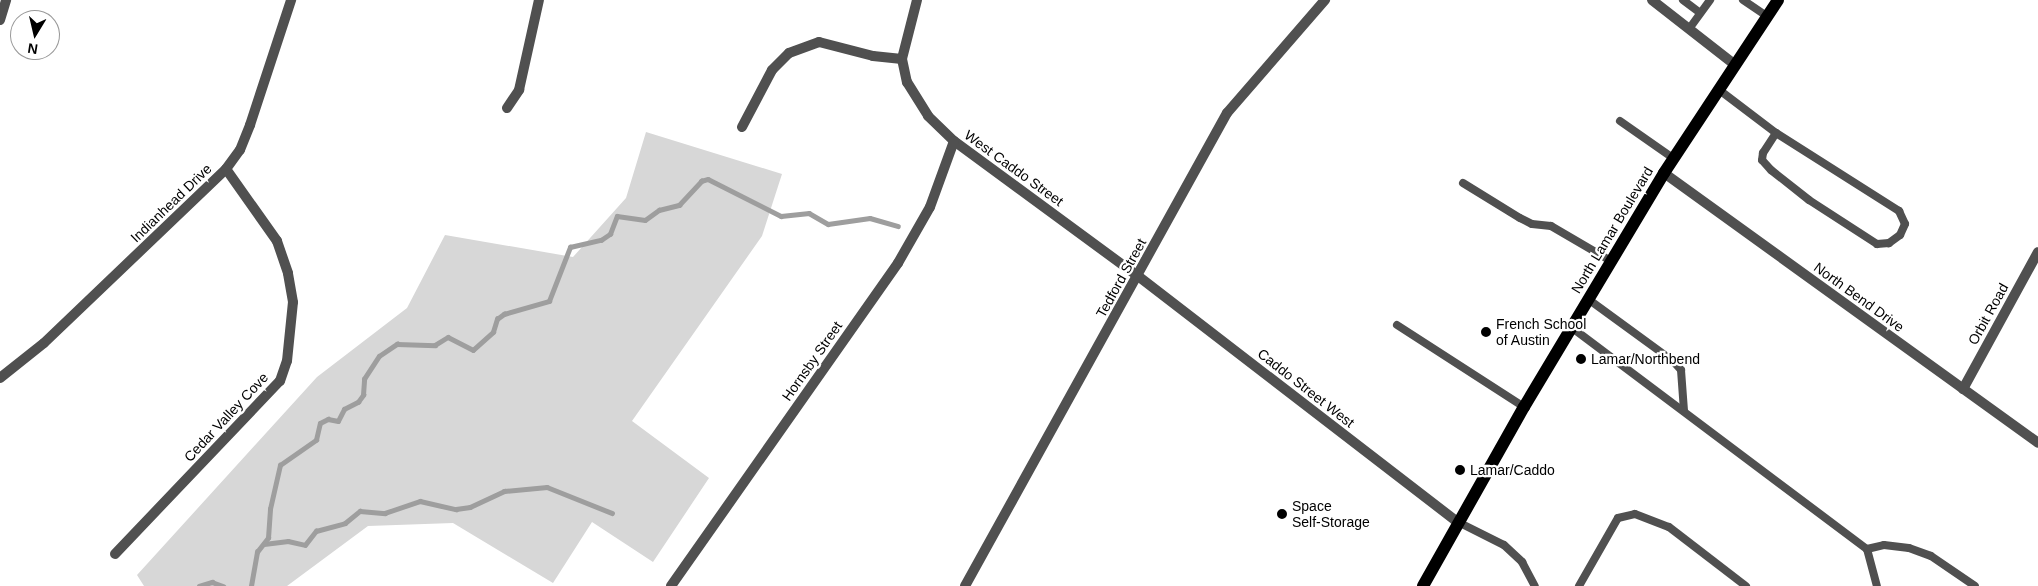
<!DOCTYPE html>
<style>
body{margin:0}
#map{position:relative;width:2038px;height:586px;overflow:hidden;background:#fff;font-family:Helvetica,sans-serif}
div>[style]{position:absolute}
.green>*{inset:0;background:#d7d7d7}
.stream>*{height:4.5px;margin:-2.25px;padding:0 2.25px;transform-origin:2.25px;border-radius:2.25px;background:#9e9e9e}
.lane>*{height:8px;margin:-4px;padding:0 4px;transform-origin:4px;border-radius:4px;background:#505050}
.street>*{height:10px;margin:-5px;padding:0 5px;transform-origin:5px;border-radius:5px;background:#505050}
.primary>*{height:12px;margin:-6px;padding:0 6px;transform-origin:6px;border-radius:6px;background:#000}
.dots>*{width:14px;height:14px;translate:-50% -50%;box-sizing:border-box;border:2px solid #fff;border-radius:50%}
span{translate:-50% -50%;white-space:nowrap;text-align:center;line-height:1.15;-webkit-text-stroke:4.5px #fff;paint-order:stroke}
.street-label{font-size:14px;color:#000}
.poi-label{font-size:14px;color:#000}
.left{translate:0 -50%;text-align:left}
.north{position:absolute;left:10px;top:10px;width:50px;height:50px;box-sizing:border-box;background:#fff;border:1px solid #999;border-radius:50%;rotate:189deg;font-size:14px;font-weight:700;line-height:20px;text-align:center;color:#000}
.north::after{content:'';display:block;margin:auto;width:18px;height:22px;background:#000;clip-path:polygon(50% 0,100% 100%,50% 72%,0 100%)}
</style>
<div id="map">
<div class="green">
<i style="clip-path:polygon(646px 132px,782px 174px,762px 236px,632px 421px,709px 478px,653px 562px,592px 522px,553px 583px,453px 523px,368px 526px,287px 586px,144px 586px,137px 575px,317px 377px,407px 308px,445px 235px,573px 257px,626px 198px)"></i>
</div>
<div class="stream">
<i style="left:264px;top:544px;width:24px;rotate:-7deg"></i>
<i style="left:288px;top:541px;width:17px;rotate:13deg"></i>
<i style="left:305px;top:545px;width:18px;rotate:-52deg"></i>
<i style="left:316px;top:531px;width:30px;rotate:-15deg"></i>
<i style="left:345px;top:523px;width:19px;rotate:-39deg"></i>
<i style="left:360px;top:511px;width:25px;rotate:5deg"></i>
<i style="left:385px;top:513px;width:37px;rotate:-19deg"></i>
<i style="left:420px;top:501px;width:37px;rotate:13deg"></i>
<i style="left:456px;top:509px;width:14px;rotate:-8deg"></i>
<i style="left:470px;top:507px;width:38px;rotate:-25deg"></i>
<i style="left:504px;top:491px;width:43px;rotate:-5.3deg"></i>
<i style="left:547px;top:487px;width:70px;rotate:21.8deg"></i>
<i style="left:199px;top:586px;width:14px;rotate:-17deg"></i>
<i style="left:212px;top:582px;width:12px;rotate:20deg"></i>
<i style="left:251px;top:586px;width:35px;rotate:-80deg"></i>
<i style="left:257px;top:552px;width:18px;rotate:-52deg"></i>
<i style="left:268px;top:538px;width:29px;rotate:-86deg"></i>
<i style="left:270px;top:509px;width:45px;rotate:-77.2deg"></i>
<i style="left:280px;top:465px;width:44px;rotate:-34.8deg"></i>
<i style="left:316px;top:440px;width:17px;rotate:-77deg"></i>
<i style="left:320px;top:423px;width:9px;rotate:-27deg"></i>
<i style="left:328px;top:419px;width:10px;rotate:11deg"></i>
<i style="left:338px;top:421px;width:13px;rotate:-63deg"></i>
<i style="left:344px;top:409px;width:16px;rotate:-27deg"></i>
<i style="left:358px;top:402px;width:9px;rotate:-54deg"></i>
<i style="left:363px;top:395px;width:16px;rotate:-86deg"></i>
<i style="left:364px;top:379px;width:27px;rotate:-57deg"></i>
<i style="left:379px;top:356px;width:22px;rotate:-34deg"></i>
<i style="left:397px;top:344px;width:38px;rotate:2deg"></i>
<i style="left:435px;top:345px;width:15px;rotate:-32deg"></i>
<i style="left:448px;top:337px;width:28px;rotate:27deg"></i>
<i style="left:473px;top:350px;width:27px;rotate:-42deg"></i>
<i style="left:493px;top:332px;width:14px;rotate:-73deg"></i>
<i style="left:497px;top:319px;width:9px;rotate:-36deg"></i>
<i style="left:504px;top:314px;width:47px;rotate:-16.1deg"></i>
<i style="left:549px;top:301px;width:58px;rotate:-68.7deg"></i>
<i style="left:570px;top:247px;width:32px;rotate:-13deg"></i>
<i style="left:601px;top:240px;width:11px;rotate:-34deg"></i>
<i style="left:610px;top:234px;width:19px;rotate:-69deg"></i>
<i style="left:617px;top:216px;width:28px;rotate:8deg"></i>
<i style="left:645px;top:220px;width:17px;rotate:-36deg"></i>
<i style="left:659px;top:210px;width:21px;rotate:-14deg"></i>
<i style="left:679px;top:205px;width:33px;rotate:-47deg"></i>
<i style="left:701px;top:181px;width:7px;rotate:-16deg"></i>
<i style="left:708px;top:179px;width:82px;rotate:26.9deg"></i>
<i style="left:781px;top:216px;width:28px;rotate:-6deg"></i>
<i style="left:809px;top:213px;width:22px;rotate:30deg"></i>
<i style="left:828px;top:224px;width:42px;rotate:-8.1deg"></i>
<i style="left:870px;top:218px;width:29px;rotate:16deg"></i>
</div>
<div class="lane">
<i style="left:1683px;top:0;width:21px;rotate:37deg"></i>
<i style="left:1743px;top:0;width:29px;rotate:34deg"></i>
<i style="left:1689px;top:29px;width:36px;rotate:-54deg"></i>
<i style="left:1718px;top:89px;width:73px;rotate:37.2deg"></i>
<i style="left:1776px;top:133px;width:146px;rotate:32.4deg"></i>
<i style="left:1899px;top:211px;width:14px;rotate:65deg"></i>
<i style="left:1905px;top:224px;width:12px;rotate:114deg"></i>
<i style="left:1900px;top:235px;width:14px;rotate:144deg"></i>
<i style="left:1889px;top:243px;width:12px;rotate:175deg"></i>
<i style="left:1877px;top:244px;width:81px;rotate:-147.1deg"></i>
<i style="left:1809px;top:200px;width:48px;rotate:-141.7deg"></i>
<i style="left:1771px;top:170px;width:13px;rotate:-132deg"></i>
<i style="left:1762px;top:160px;width:7px;rotate:-82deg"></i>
<i style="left:1763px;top:153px;width:24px;rotate:-57deg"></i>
<i style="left:1620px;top:121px;width:65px;rotate:34.9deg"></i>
<i style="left:1463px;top:183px;width:67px;rotate:31.6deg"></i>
<i style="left:1520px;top:218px;width:13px;rotate:27deg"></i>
<i style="left:1532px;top:224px;width:19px;rotate:6deg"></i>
<i style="left:1551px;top:226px;width:69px;rotate:30.3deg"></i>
<i style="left:1588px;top:299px;width:105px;rotate:36.1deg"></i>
<i style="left:1673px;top:361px;width:12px;rotate:48deg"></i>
<i style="left:1681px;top:370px;width:41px;rotate:85.8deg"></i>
<i style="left:1397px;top:325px;width:151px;rotate:32.8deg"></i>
<i style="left:1571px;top:327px;width:370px;rotate:36.9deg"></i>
<i style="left:1867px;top:549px;width:38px;rotate:75deg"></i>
<i style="left:1458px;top:522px;width:51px;rotate:26.6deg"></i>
<i style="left:1504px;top:545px;width:25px;rotate:43deg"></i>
<i style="left:1522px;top:562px;width:27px;rotate:62deg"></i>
<i style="left:1867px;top:549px;width:17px;rotate:-13deg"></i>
<i style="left:1884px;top:545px;width:25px;rotate:7deg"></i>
<i style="left:1909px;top:548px;width:23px;rotate:20deg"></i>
<i style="left:1931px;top:556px;width:53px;rotate:34.3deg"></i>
<i style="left:1579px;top:586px;width:78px;rotate:-60.2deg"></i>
<i style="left:1618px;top:518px;width:17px;rotate:-13deg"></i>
<i style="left:1635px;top:514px;width:36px;rotate:21deg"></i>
<i style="left:1669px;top:527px;width:97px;rotate:37.5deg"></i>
</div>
<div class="street">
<i style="left:917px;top:0;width:61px;rotate:104.3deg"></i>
<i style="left:902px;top:59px;width:24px;rotate:78deg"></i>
<i style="left:907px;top:82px;width:40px;rotate:58deg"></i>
<i style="left:928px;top:116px;width:36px;rotate:44deg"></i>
<i style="left:954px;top:141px;width:228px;rotate:36.3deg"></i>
<i style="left:1138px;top:276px;width:404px;rotate:37.6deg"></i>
<i style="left:1652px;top:0;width:104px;rotate:38deg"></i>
<i style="left:0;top:20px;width:21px;rotate:-73deg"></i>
<i style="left:507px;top:108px;width:22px;rotate:-56deg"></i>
<i style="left:519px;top:90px;width:92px;rotate:-77.5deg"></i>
<i style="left:742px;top:127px;width:64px;rotate:-62.2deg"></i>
<i style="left:772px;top:70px;width:24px;rotate:-45deg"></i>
<i style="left:789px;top:53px;width:32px;rotate:-20deg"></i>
<i style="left:819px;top:42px;width:56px;rotate:14.5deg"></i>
<i style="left:873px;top:56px;width:29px;rotate:6deg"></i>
<i style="left:1664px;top:173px;width:461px;rotate:35.8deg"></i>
<i style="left:0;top:378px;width:56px;rotate:-38.5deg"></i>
<i style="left:44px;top:343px;width:252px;rotate:-43.7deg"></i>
<i style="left:226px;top:169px;width:24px;rotate:-54deg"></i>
<i style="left:240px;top:150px;width:27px;rotate:-68deg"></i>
<i style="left:250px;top:125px;width:132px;rotate:-71.8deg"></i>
<i style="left:1963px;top:389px;width:156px;rotate:-61.3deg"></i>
<i style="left:115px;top:554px;width:239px;rotate:-46.4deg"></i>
<i style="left:280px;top:381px;width:21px;rotate:-71deg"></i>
<i style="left:287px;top:361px;width:59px;rotate:-84.2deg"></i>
<i style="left:293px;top:302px;width:29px;rotate:-100deg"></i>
<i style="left:288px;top:273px;width:34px;rotate:-109deg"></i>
<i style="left:277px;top:241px;width:88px;rotate:-125.3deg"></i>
<i style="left:671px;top:586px;width:395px;rotate:-54.9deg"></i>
<i style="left:898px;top:263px;width:64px;rotate:-60.3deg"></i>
<i style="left:930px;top:207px;width:70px;rotate:-70deg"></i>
<i style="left:965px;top:586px;width:541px;rotate:-61.02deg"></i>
<i style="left:1227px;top:113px;width:150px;rotate:-49.1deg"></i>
</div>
<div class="primary">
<i style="left:1423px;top:586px;width:206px;rotate:-60.6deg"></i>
<i style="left:1524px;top:407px;width:273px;rotate:-59.1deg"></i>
<i style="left:1664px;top:173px;width:207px;rotate:-56.6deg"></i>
</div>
<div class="dots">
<i style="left:1486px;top:332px;background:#000"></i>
<i style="left:1581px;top:359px;background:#000"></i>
<i style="left:1460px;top:470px;background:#000"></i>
<i style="left:1282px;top:514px;background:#000"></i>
</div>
<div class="street-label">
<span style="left:1014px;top:168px;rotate:36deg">West Caddo Street</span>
<span style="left:171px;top:203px;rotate:-44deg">Indianhead Drive</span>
<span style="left:1612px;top:230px;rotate:-59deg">North Lamar Boulevard</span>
<span style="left:1121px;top:278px;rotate:-61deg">Tedford Street</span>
<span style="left:1859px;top:297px;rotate:36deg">North Bend Drive</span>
<span style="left:1988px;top:314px;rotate:-61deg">Orbit Road</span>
<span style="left:812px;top:361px;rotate:-55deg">Hornsby Street</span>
<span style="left:1306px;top:388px;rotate:38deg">Caddo Street West</span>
<span style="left:226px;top:417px;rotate:-47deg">Cedar Valley Cove</span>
</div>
<div class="poi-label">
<span class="left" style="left:1496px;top:332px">French School<br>of Austin</span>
<span class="left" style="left:1591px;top:359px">Lamar/Northbend</span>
<span class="left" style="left:1470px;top:470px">Lamar/Caddo</span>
<span class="left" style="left:1292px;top:514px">Space<br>Self-Storage</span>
</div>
<div class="north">N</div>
</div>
